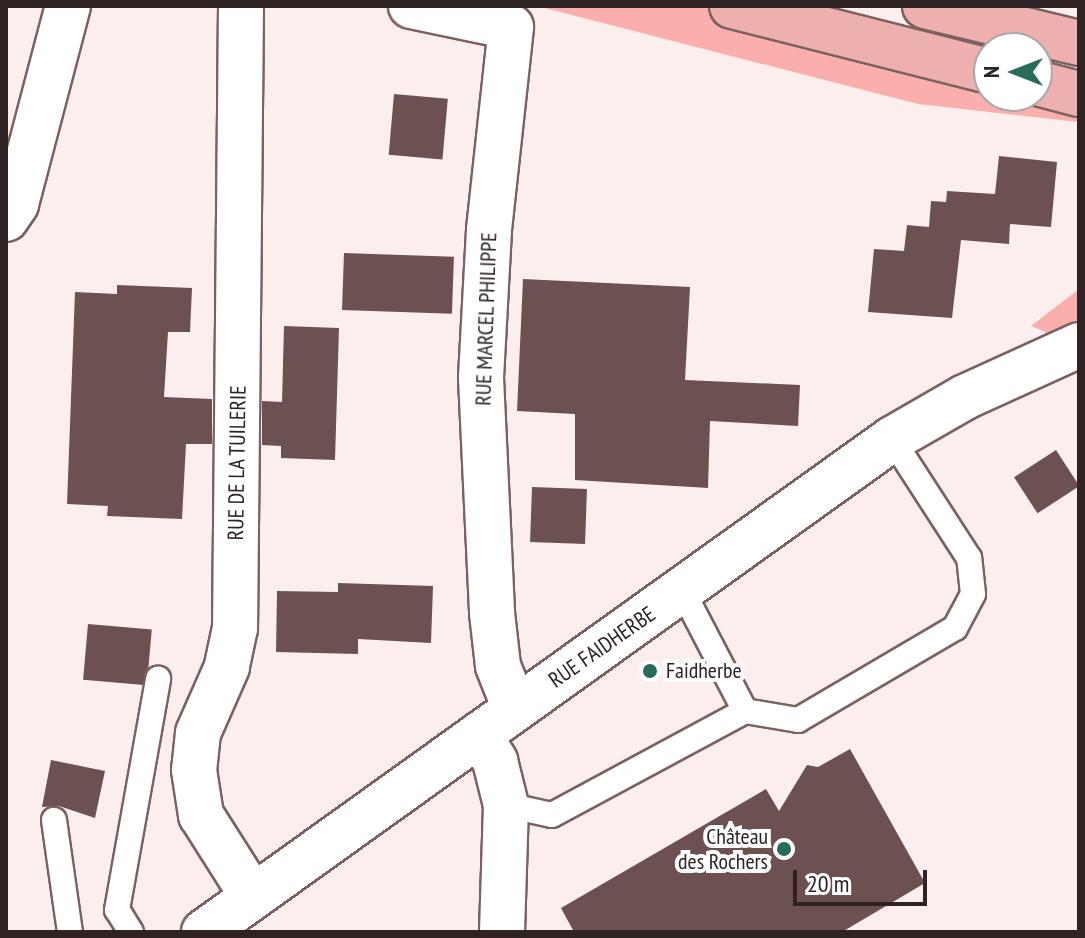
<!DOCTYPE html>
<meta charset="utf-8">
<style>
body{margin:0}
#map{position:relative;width:1085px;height:938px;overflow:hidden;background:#fceeed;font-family:"PT Sans Narrow",sans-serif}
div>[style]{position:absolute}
.green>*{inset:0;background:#fbafac}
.building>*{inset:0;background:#6c5150;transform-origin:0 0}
.roads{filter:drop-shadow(2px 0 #7d6160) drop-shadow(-2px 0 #7d6160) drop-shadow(0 2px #7d6160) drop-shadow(0 -2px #7d6160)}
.lane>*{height:24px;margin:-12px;padding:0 12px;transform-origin:12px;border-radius:12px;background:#fff}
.street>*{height:44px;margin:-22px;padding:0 22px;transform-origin:22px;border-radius:22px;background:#fff}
.secondary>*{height:44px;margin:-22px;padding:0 22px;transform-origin:22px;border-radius:22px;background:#fff}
.primary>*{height:44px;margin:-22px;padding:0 22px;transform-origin:22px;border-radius:22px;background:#edb0af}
.dots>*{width:22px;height:22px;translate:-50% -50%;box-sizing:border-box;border:4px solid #fff;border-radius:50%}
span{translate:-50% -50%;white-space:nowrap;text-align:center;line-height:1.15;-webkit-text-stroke:8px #fff;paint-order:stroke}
.street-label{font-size:22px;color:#2e2222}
.poi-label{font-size:22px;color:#2e2222}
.left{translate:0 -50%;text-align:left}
.right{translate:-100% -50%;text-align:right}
.frame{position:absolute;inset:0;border:8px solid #2e2222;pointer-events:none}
.north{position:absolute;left:973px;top:32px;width:80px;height:80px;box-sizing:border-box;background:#fff;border:2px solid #aba7a7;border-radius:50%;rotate:270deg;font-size:22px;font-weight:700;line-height:32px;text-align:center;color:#2e2222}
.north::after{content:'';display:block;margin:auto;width:28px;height:36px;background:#296a58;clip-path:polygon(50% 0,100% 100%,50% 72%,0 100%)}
.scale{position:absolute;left:793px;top:870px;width:134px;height:36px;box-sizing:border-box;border:4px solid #2e2222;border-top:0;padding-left:10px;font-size:24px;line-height:28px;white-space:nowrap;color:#2e2222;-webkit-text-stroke:6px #fff;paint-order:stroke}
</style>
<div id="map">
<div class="green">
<i style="clip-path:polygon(537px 6px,704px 6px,989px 87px,989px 96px,1021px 96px,1079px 112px,1079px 122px,918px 104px)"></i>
<i style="clip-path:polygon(1079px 289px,1079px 326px,1048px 333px,1031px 326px)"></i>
</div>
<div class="building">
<i style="left:394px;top:94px;width:54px;height:61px;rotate:5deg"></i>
<i style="clip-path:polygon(999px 156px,1057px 162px,1051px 227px,1010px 224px,1009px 244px,961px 240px,952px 318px,868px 312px,874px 249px,904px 251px,907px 225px,929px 227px,931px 201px,946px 202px,947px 191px,995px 194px)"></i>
<i style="left:344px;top:253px;width:110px;height:57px;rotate:2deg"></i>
<i style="clip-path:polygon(523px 279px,690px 287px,685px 380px,800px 385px,798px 426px,710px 421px,708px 488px,575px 480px,575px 414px,517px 411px)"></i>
<i style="clip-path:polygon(117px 285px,192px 288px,190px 332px,168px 332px,164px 397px,212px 399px,212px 444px,186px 444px,182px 519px,107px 516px,108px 506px,67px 504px,75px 292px,117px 294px)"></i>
<i style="clip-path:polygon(284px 326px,339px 328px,335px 460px,281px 458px,281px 446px,262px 445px,262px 401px,282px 402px)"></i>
<i style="left:1056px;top:450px;width:43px;height:50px;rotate:57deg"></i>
<i style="left:532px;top:487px;width:55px;height:55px;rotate:2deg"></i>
<i style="clip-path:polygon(338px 583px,433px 586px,431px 643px,358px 639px,358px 654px,276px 652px,277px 591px,338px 592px)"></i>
<i style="left:88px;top:624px;width:64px;height:56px;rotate:5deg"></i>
<i style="clip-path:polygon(850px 749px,925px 883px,842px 932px,574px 932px,561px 908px,766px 789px,779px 811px,807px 765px,818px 767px)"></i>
<i style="clip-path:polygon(51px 760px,105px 771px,95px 818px,59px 806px,42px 807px)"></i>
</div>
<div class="roads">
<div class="lane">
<i style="left:682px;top:590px;width:136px;rotate:62.5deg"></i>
<i style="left:506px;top:805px;width:47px;rotate:12.3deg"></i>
<i style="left:552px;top:815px;width:219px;rotate:-28.3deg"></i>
<i style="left:745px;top:711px;width:54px;rotate:9.6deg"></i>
<i style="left:798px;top:720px;width:182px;rotate:-30.4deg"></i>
<i style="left:955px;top:628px;width:38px;rotate:-62deg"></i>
<i style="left:973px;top:594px;width:36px;rotate:-96deg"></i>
<i style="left:969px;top:558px;width:142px;rotate:-122.9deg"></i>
<i style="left:54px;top:820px;width:113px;rotate:81.9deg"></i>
<i style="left:131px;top:932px;width:26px;rotate:-122deg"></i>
<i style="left:117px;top:910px;width:235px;rotate:-79.9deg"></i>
</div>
<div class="street">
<i style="left:241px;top:6px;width:622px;rotate:90.55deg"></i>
<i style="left:235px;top:628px;width:40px;rotate:102deg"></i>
<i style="left:227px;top:667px;width:72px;rotate:113.7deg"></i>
<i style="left:198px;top:733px;width:37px;rotate:96deg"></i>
<i style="left:194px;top:770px;width:46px;rotate:81.2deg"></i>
<i style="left:201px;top:815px;width:97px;rotate:57.6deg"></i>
<i style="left:411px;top:6px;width:102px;rotate:11.9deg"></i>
<i style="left:511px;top:27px;width:204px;rotate:96.2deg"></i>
<i style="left:489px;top:230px;width:148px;rotate:93.1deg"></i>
<i style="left:481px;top:378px;width:235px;rotate:87.3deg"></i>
<i style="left:492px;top:613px;width:53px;rotate:83.5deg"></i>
<i style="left:498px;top:666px;width:46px;rotate:68.4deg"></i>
<i style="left:6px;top:219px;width:18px;rotate:-56deg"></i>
<i style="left:16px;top:204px;width:205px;rotate:-75.3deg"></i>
<i style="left:479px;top:735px;width:31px;rotate:58deg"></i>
<i style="left:495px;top:761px;width:45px;rotate:76deg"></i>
<i style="left:506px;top:805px;width:127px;rotate:91.8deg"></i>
</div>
<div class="secondary">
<i style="left:204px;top:932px;width:846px;rotate:-35.62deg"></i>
<i style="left:892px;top:439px;width:84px;rotate:-29.9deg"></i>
<i style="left:965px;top:397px;width:125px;rotate:-24.5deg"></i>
</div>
<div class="primary">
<i style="left:732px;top:6px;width:265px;rotate:14.2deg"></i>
<i style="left:925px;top:6px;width:158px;rotate:13.5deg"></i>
<i style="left:1037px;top:83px;width:43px;rotate:14.7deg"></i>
</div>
</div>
<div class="dots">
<i style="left:650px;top:671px;background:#296a58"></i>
<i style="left:784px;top:849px;background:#296a58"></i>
</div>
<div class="street-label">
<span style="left:486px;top:319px;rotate:-88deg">RUE MARCEL PHILIPPE</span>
<span style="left:237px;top:463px;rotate:-89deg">RUE DE LA TUILERIE</span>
<span style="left:602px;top:647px;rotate:-35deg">RUE FAIDHERBE</span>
</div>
<div class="poi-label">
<span class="left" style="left:666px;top:671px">Faidherbe</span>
<span class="right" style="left:768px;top:849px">Château<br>des Rochers</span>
</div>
<div class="frame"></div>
<div class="north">N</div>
<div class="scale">20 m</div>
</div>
